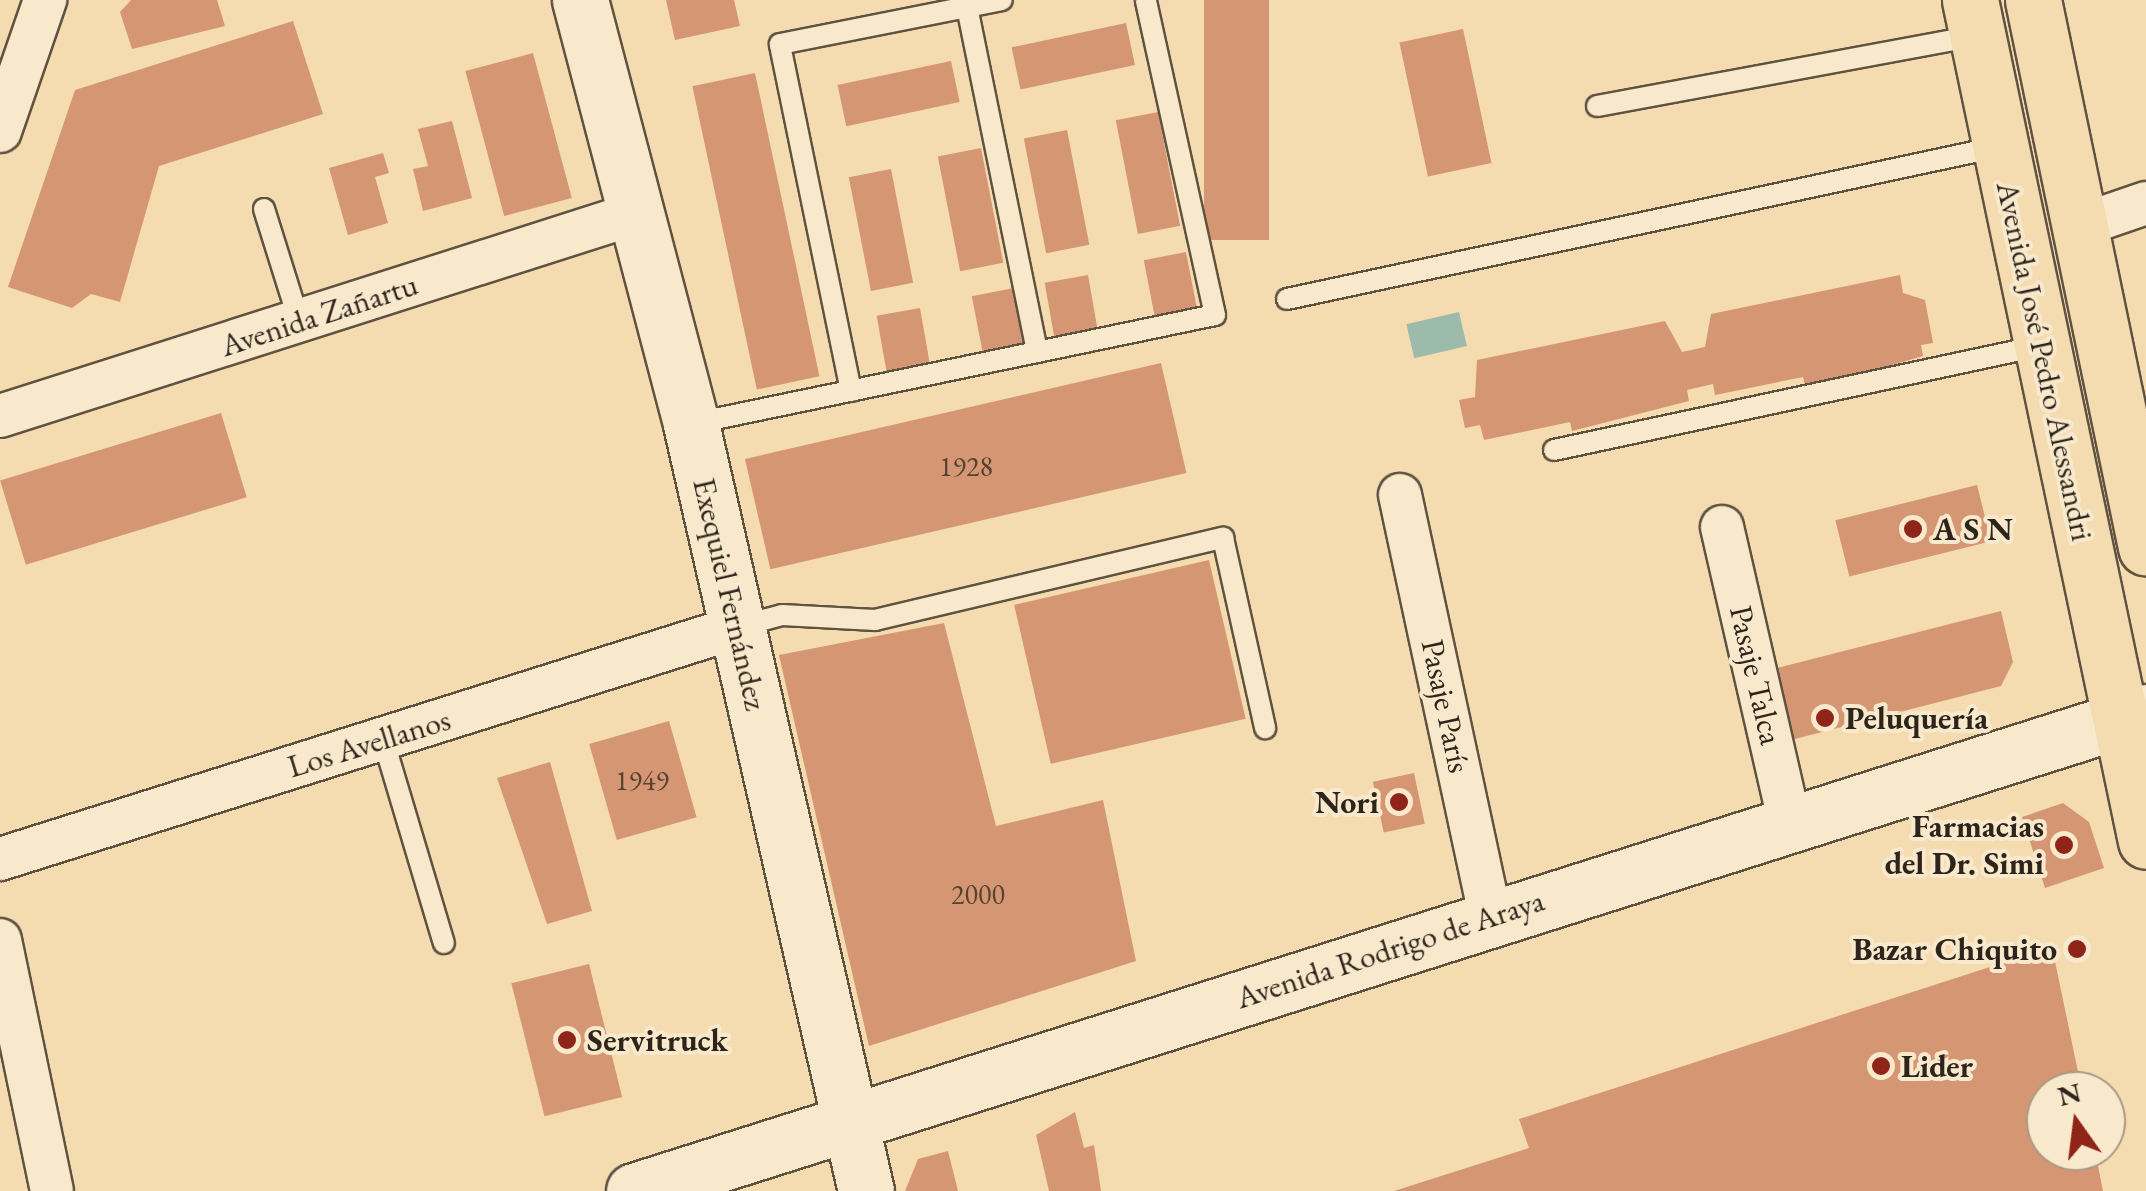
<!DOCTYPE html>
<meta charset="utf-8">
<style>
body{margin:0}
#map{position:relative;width:2146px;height:1191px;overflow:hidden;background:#f4dbb0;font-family:"EB Garamond",serif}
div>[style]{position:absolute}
.water>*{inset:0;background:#9cbbab;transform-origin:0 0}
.building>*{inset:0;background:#d59773;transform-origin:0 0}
.roads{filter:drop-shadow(2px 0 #5f5240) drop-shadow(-2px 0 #5f5240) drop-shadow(0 2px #5f5240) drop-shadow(0 -2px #5f5240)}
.lane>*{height:20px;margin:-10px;padding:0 10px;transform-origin:10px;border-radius:10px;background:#f8e8cc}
.street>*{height:42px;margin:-21px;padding:0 21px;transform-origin:21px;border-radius:21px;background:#f8e8cc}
.secondary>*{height:55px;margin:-27.5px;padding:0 27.5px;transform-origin:27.5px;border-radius:27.5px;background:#f8e8cc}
.primary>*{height:55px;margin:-27.5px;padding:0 27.5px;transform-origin:27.5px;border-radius:27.5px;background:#f4dbb0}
.dots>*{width:28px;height:28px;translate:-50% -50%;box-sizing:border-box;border:5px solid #f8e8cc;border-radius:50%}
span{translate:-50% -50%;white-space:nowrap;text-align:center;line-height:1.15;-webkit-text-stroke:8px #f8e8cc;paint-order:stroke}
.number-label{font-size:28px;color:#574131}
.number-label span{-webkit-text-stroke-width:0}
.street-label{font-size:32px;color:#2d241b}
.poi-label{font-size:32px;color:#2d241b;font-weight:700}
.left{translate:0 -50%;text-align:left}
.right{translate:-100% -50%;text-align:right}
.north{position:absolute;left:2026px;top:1071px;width:100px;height:100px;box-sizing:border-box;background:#f8e8cc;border:2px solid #a79a85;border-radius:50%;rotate:346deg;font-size:28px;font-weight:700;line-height:40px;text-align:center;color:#2d241b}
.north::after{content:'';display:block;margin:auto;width:35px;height:45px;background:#8f2418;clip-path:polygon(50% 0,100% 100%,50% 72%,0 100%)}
</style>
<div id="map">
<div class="water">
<i style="left:1459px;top:312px;width:35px;height:54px;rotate:77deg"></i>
</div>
<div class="building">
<i style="clip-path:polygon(131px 0,217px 0,225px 26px,132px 49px,120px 12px)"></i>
<i style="clip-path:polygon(666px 0,734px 0,740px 26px,675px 40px)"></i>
<i style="left:1204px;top:0;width:65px;height:240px"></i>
<i style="clip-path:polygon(293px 21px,323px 114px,159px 166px,120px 302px,91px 294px,72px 308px,8px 287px,75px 90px)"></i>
<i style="left:1126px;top:23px;width:43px;height:117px;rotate:78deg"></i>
<i style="left:1463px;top:29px;width:137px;height:65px;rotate:78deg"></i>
<i style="left:533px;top:53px;width:150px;height:70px;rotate:75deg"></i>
<i style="left:951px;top:61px;width:42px;height:116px;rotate:78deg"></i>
<i style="left:755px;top:73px;width:310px;height:64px;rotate:78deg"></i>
<i style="left:1158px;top:112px;width:116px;height:43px;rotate:79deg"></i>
<i style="clip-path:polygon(452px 121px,472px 198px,423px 211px,413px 169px,428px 166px,418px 129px)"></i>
<i style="left:1067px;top:130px;width:117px;height:44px;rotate:79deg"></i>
<i style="left:981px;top:148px;width:117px;height:44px;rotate:79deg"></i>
<i style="clip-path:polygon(383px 153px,389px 173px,375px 177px,388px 223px,348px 235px,329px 168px)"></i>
<i style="left:891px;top:169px;width:116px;height:43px;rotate:79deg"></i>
<i style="left:1186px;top:252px;width:58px;height:43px;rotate:79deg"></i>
<i style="left:1088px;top:275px;width:57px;height:44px;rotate:80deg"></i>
<i style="clip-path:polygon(1900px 275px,1903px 293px,1925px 300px,1933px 343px,1921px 345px,1923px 356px,1806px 390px,1803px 377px,1715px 395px,1713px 384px,1687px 390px,1689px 401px,1572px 431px,1570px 422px,1484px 440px,1480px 425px,1465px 428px,1459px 400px,1475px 397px,1477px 360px,1665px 321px,1682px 352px,1705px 347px,1711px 314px)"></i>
<i style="left:1014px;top:288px;width:57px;height:43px;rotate:79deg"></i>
<i style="left:920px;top:308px;width:57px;height:44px;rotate:80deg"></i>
<i style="left:1161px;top:363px;width:113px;height:427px;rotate:77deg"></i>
<i style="left:221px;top:413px;width:88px;height:231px;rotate:73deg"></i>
<i style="left:1977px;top:485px;width:58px;height:146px;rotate:76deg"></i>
<i style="left:1209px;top:560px;width:163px;height:200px;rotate:77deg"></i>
<i style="clip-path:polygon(2001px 611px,2013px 662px,2001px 686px,1787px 741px,1761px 672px)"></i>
<i style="clip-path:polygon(944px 623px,996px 826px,1103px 800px,1136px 961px,869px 1046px,779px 655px)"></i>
<i style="left:669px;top:721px;width:100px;height:83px;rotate:74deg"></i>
<i style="clip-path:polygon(550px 762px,592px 911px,547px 924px,497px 778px)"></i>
<i style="left:1414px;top:773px;width:52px;height:42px;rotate:78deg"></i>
<i style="clip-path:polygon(2063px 803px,2089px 822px,2104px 868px,2045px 888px,2022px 817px)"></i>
<i style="clip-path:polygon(2052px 947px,2082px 1091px,2046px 1091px,2046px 1151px,2095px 1151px,2103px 1191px,1394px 1191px,1529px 1148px,1519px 1119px)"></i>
<i style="left:589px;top:964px;width:137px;height:80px;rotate:76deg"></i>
<i style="clip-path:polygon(1075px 1112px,1084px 1148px,1094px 1145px,1101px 1191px,1049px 1191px,1036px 1135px)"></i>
<i style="clip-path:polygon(948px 1151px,958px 1191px,905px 1191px,918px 1159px)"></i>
</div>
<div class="roads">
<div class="lane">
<i style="left:967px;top:7px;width:352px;rotate:78.5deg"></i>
<i style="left:1597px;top:106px;width:382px;rotate:-10.5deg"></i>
<i style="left:264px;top:209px;width:117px;rotate:72.6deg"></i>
<i style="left:1287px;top:299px;width:726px;rotate:-12.08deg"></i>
<i style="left:851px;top:391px;width:354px;rotate:-101.6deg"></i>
<i style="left:780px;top:44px;width:226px;rotate:-11.2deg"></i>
<i style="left:691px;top:424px;width:535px;rotate:-11.75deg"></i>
<i style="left:1215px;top:315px;width:322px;rotate:-102.4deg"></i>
<i style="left:1554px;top:450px;width:498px;rotate:-12.1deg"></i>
<i style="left:741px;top:626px;width:42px;rotate:-15deg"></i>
<i style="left:782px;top:615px;width:93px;rotate:3.1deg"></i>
<i style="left:875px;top:620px;width:358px;rotate:-13.3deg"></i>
<i style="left:1223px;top:538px;width:195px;rotate:77.5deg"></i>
<i style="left:383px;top:739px;width:213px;rotate:73.4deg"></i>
</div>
<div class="street">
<i style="left:0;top:131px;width:139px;rotate:-71deg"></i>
<i style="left:2079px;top:226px;width:71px;rotate:-18.9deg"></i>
<i style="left:0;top:416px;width:669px;rotate:-17.68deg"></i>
<i style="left:1400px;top:495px;width:433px;rotate:77.9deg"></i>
<i style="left:1722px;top:527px;width:304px;rotate:77.1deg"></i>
<i style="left:0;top:859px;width:773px;rotate:-17.47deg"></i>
<i style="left:0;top:940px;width:256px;rotate:78.3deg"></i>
</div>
<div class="secondary">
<i style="left:580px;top:0;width:438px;rotate:75.3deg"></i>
<i style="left:691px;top:424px;width:787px;rotate:77.15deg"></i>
<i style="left:634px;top:1191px;width:1586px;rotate:-17.58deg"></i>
</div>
<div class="primary">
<i style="left:1970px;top:0;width:859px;rotate:78.18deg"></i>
<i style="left:2033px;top:0;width:559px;rotate:78.33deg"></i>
</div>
</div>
<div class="dots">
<i style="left:1913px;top:529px;background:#8f2418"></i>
<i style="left:1825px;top:718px;background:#8f2418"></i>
<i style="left:1399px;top:802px;background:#8f2418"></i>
<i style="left:2064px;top:845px;background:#8f2418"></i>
<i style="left:2077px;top:949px;background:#8f2418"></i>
<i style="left:567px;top:1040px;background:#8f2418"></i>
<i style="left:1881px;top:1066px;background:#8f2418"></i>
</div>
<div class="number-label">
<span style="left:966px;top:466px">1928</span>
<span style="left:642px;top:780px">1949</span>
<span style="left:978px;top:894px">2000</span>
</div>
<div class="street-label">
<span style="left:319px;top:315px;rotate:-18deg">Avenida Zañartu</span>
<span style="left:2045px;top:361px;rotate:78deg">Avenida José Pedro Alessandri</span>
<span style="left:730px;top:594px;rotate:77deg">Exequiel Fernández</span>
<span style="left:1756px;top:675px;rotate:77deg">Pasaje Talca</span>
<span style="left:1446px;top:706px;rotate:78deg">Pasaje París</span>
<span style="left:369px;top:743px;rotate:-17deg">Los Avellanos</span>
<span style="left:1390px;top:949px;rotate:-18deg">Avenida Rodrigo de Araya</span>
</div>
<div class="poi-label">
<span class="left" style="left:1933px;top:529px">A S N</span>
<span class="left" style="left:1845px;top:718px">Peluquería</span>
<span class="right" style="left:1379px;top:802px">Nori</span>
<span class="right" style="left:2044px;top:845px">Farmacias<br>del Dr. Simi</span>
<span class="right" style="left:2057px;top:949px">Bazar Chiquito</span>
<span class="left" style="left:587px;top:1040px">Servitruck</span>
<span class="left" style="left:1901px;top:1066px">Lider</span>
</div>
<div class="north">N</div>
</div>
